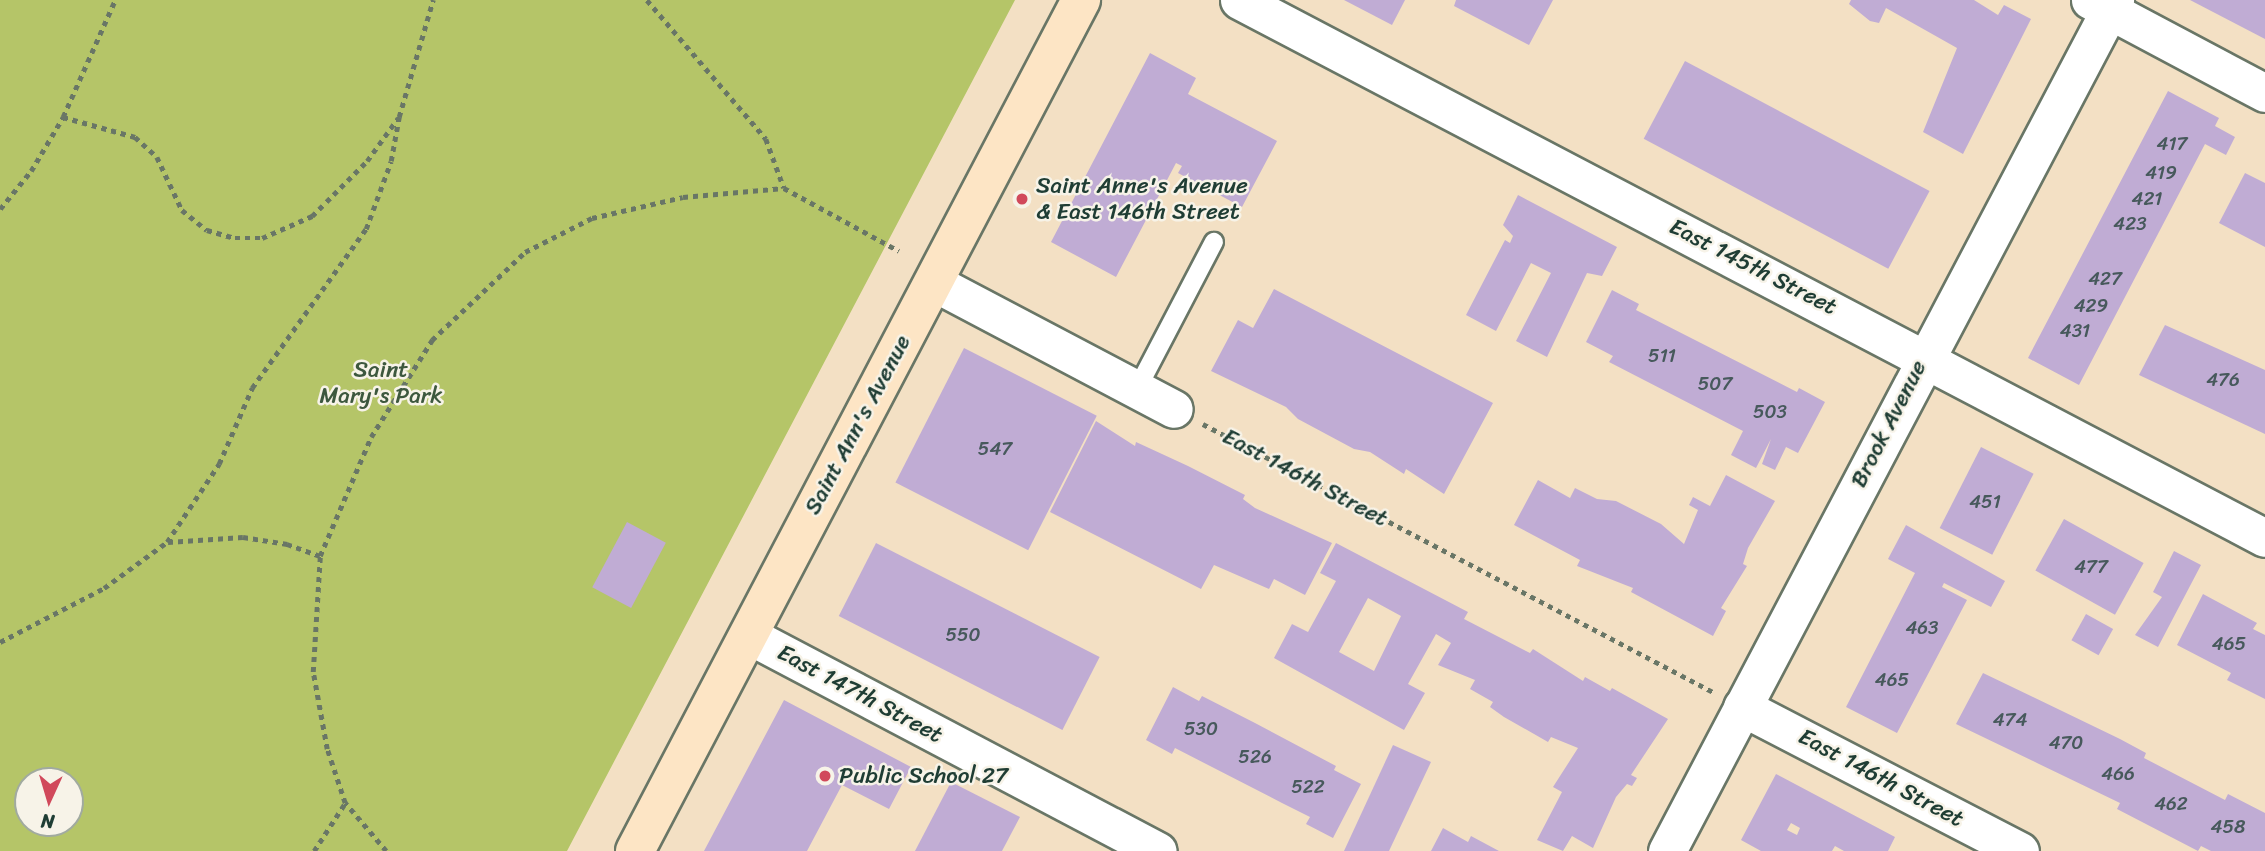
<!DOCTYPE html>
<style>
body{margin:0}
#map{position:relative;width:2265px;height:851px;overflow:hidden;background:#f3e0c4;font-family:Sriracha,sans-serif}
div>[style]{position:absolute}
.green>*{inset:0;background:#b5c568}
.building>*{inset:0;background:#c0acd4;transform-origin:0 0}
.path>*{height:4.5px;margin-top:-2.25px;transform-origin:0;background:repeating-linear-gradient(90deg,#697666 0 5px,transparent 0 10px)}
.roads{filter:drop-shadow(2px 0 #697666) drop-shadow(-2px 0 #697666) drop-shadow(0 2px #697666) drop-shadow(0 -2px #697666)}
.lane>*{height:18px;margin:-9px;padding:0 9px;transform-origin:9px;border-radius:9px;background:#fff}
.street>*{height:37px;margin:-18.5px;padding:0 18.5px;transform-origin:18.5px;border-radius:18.5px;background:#fff}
.secondary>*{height:38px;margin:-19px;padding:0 19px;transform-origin:19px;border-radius:19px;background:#fde5c5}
.dots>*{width:19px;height:19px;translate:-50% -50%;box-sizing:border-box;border:4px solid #f7f3e8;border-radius:50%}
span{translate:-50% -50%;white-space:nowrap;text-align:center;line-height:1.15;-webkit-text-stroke:5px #f7f3e8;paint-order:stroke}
.number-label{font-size:19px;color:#47595c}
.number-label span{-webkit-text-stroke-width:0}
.poi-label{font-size:23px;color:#1f3d34}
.left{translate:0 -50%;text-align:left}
.street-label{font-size:23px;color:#1f3d34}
.park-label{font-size:23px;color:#3d583e}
.north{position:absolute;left:14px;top:767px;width:70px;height:70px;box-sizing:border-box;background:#f7f3e8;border:2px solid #a1aaa0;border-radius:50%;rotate:184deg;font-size:19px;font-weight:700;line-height:28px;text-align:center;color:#1f3d34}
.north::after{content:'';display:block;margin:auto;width:24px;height:32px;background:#d1495b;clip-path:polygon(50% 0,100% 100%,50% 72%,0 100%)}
</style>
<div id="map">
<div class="green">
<i style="clip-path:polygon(evenodd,0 0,1015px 0,567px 851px,0 851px,0 0,28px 781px,70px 781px,70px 823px,28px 823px,28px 781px)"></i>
</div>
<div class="building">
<i style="clip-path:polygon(1344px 0,1405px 0,1392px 25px)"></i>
<i style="clip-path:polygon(1456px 0,1553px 0,1529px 45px,1454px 6px)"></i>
<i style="clip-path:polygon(1851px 0,1974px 0,1998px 15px,2004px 5px,2031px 19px,1963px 154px,1923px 132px,1957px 48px,1886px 8px,1879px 23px,1870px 21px,1849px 4px)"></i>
<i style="clip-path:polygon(2190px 0,2265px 0,2265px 39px)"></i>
<i style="clip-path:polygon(1150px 53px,1196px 78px,1188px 94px,1277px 141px,1242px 207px,1178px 173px,1182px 166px,1176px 163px,1116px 277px,1051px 242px)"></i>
<i style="left:1685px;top:61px;width:277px;height:88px;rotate:28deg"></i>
<i style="clip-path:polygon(2168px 91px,2219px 118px,2215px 126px,2235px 137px,2226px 155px,2205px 144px,2079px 385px,2028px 358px)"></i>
<i style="clip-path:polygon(2245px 173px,2265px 183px,2265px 247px,2219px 223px)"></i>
<i style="clip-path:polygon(1518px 195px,1617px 247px,1602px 276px,1587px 273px,1547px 357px,1516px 341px,1551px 273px,1531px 263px,1496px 331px,1466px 315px,1505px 240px,1510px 243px,1513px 236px,1503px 225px)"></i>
<i style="clip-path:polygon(1274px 289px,1493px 403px,1444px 494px,1406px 469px,1404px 474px,1370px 452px,1354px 449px,1298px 419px,1286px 407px,1211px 371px,1238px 320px,1253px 328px)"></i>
<i style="clip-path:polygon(1612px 290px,1639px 304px,1636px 310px,1797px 392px,1799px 388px,1825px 402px,1798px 453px,1786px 447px,1775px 470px,1762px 464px,1771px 439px,1756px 468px,1731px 455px,1743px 431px,1609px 362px,1613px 356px,1586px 342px)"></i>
<i style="clip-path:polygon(2165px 325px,2265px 370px,2265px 434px,2139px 375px)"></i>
<i style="left:964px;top:348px;width:149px;height:151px;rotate:27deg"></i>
<i style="clip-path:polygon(1096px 421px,1135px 446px,1136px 442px,1188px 466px,1245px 495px,1243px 499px,1255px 508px,1332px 543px,1305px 595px,1274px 579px,1269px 589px,1214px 565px,1201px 589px,1050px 512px)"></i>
<i style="left:1981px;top:447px;width:59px;height:91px;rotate:27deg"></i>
<i style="clip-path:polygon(1726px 475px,1775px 501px,1748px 548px,1743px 564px,1747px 566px,1721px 608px,1726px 611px,1713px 636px,1631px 592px,1633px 588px,1577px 566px,1580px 560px,1514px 525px,1538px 480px,1570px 498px,1575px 488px,1597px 499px,1616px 501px,1661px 524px,1684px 544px,1698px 510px,1689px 505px,1693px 497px,1710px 506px)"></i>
<i style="left:2064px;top:519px;width:91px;height:59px;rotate:29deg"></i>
<i style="left:627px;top:522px;width:44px;height:74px;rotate:28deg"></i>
<i style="clip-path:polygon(1906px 525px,2005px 581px,1991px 607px,1944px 583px,1942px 587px,1967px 600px,1897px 733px,1846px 707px,1915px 573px,1888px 559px)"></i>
<i style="left:876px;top:543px;width:251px;height:82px;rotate:27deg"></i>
<i style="clip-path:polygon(evenodd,1336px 543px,1468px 612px,1464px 619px,1530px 653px,1533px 649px,1583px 681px,1585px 677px,1610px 691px,1612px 688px,1668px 719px,1631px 775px,1637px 778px,1632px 786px,1627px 784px,1616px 797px,1593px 848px,1572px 836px,1563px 851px,1537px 840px,1562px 792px,1553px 787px,1578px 748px,1551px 737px,1548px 742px,1504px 717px,1490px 707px,1493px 702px,1470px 689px,1475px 680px,1438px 665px,1451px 643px,1436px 634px,1408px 684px,1425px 693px,1404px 730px,1274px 658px,1292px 624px,1308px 632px,1336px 581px,1320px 573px,1336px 543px,1368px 598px,1401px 616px,1374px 671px,1339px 652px,1368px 598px)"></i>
<i style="clip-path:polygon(2174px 551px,2201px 565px,2158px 647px,2135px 635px,2162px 597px,2153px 592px)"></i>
<i style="clip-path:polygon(2203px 594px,2257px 623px,2253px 629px,2265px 635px,2265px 699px,2227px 680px,2231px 673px,2177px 645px)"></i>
<i style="left:2086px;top:614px;width:31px;height:30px;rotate:29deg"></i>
<i style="clip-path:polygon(1983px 673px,2120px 739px,2146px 753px,2144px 758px,2225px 800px,2228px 794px,2265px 813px,2265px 851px,2211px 851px,2201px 846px,2198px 851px,2117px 809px,2120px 803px,1956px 724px)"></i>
<i style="clip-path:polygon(1173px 687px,1199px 701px,1202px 696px,1255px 723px,1336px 766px,1334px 770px,1361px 784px,1333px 838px,1306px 824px,1310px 817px,1282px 803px,1175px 748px,1172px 754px,1146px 740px)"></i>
<i style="clip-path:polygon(784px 700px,911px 767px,889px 809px,842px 785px,807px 851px,704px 851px)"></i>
<i style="clip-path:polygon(1393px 745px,1431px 762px,1389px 851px,1344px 851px)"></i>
<i style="clip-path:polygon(evenodd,1776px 774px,1895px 837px,1888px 851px,1844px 851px,1835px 846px,1832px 851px,1761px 851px,1741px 840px,1776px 774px,1791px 823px,1800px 828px,1797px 835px,1787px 830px,1791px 823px)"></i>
<i style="clip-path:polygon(951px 782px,1020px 817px,1002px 851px,915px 851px)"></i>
<i style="clip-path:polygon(1443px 828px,1468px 842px,1471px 836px,1499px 851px,1431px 851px)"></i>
</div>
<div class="path">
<i style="left:647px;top:0;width:183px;rotate:49.4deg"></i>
<i style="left:766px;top:139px;width:52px;rotate:69.8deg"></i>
<i style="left:784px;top:188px;width:131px;rotate:28.7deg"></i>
<i style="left:63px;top:117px;width:75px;rotate:15.5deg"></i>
<i style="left:135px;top:137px;width:30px;rotate:42deg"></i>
<i style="left:157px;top:157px;width:59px;rotate:64.7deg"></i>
<i style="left:182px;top:210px;width:32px;rotate:39deg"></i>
<i style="left:207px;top:230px;width:29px;rotate:16deg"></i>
<i style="left:235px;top:238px;width:27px"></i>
<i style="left:262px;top:238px;width:55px;rotate:-23.7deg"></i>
<i style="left:312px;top:216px;width:78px;rotate:-45deg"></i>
<i style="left:367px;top:161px;width:53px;rotate:-54.2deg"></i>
<i style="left:0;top:209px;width:49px;rotate:-50.8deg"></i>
<i style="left:31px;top:171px;width:63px;rotate:-59.3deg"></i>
<i style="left:63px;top:117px;width:128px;rotate:-66deg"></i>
<i style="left:1203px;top:424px;width:576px;rotate:27.72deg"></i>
<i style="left:168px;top:542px;width:75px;rotate:-3.8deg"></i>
<i style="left:243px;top:537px;width:45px;rotate:9deg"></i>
<i style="left:287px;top:544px;width:35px;rotate:20deg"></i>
<i style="left:0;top:642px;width:117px;rotate:-27.4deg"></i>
<i style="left:104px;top:588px;width:78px;rotate:-36.1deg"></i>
<i style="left:167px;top:542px;width:94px;rotate:-56.3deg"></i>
<i style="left:219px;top:464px;width:83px;rotate:-66.5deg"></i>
<i style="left:252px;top:388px;width:196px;rotate:-54.4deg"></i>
<i style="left:366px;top:229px;width:72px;rotate:-69.8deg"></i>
<i style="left:391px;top:161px;width:45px;rotate:-79.7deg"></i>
<i style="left:399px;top:117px;width:122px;rotate:-73.8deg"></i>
<i style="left:314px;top:851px;width:57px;rotate:-57.1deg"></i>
<i style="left:386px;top:851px;width:63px;rotate:-130.5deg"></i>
<i style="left:345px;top:803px;width:57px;rotate:-108.4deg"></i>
<i style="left:327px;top:749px;width:78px;rotate:-100.3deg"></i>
<i style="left:313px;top:672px;width:116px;rotate:-86.5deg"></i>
<i style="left:320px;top:556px;width:129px;rotate:-66.8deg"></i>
<i style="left:371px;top:437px;width:115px;rotate:-57.8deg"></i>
<i style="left:432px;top:340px;width:128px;rotate:-43.4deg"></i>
<i style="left:525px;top:252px;width:75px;rotate:-26.9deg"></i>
<i style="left:592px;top:218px;width:93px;rotate:-13deg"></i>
<i style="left:683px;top:197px;width:101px;rotate:-5.1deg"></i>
</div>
<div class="roads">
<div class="lane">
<i style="left:1137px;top:389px;width:166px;rotate:-62.4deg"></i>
</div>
<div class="street">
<i style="left:1239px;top:0;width:1158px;rotate:27.67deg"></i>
<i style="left:2090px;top:0;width:198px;rotate:28deg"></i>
<i style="left:933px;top:282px;width:272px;rotate:27.8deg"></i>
<i style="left:748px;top:635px;width:463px;rotate:27.8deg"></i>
<i style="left:1742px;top:707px;width:313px;rotate:27.4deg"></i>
<i style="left:1667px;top:851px;width:962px;rotate:-62.24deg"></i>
</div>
<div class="secondary">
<i style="left:635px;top:851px;width:961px;rotate:-62.34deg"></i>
</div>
</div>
<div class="dots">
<i style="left:1022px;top:199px;background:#d1495b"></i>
<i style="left:825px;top:776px;background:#d1495b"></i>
</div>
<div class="number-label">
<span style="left:2172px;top:144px">417</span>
<span style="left:2161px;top:173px">419</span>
<span style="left:2147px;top:199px">421</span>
<span style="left:2130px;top:224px">423</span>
<span style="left:2105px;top:279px">427</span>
<span style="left:2091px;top:306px">429</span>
<span style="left:2075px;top:331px">431</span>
<span style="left:1662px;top:356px">511</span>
<span style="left:2223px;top:380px">476</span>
<span style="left:1715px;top:384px">507</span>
<span style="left:1770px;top:412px">503</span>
<span style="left:995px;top:449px">547</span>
<span style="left:1985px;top:502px">451</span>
<span style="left:2091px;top:567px">477</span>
<span style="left:1922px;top:628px">463</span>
<span style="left:963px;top:635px">550</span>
<span style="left:2229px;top:644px">465</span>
<span style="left:1892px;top:680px">465</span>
<span style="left:2010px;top:720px">474</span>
<span style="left:1201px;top:729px">530</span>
<span style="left:2066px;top:743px">470</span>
<span style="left:1255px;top:757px">526</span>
<span style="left:2118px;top:774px">466</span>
<span style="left:1308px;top:787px">522</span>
<span style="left:2171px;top:804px">462</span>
<span style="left:2228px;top:827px">458</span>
</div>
<div class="poi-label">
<span class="left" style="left:1036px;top:199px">Saint Anne's Avenue<br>&amp; East 146th Street</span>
<span class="left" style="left:839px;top:776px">Public School 27</span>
</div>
<div class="street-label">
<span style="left:1753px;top:267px;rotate:27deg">East 145th Street</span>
<span style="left:1889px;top:424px;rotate:-63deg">Brook Avenue</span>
<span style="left:858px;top:425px;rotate:-62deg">Saint Ann's Avenue</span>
<span style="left:1305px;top:478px;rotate:28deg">East 146th Street</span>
<span style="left:860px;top:694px;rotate:28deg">East 147th Street</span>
<span style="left:1881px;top:778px;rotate:28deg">East 146th Street</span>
</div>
<div class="park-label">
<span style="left:381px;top:383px">Saint<br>Mary's Park</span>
</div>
<div class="north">N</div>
</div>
